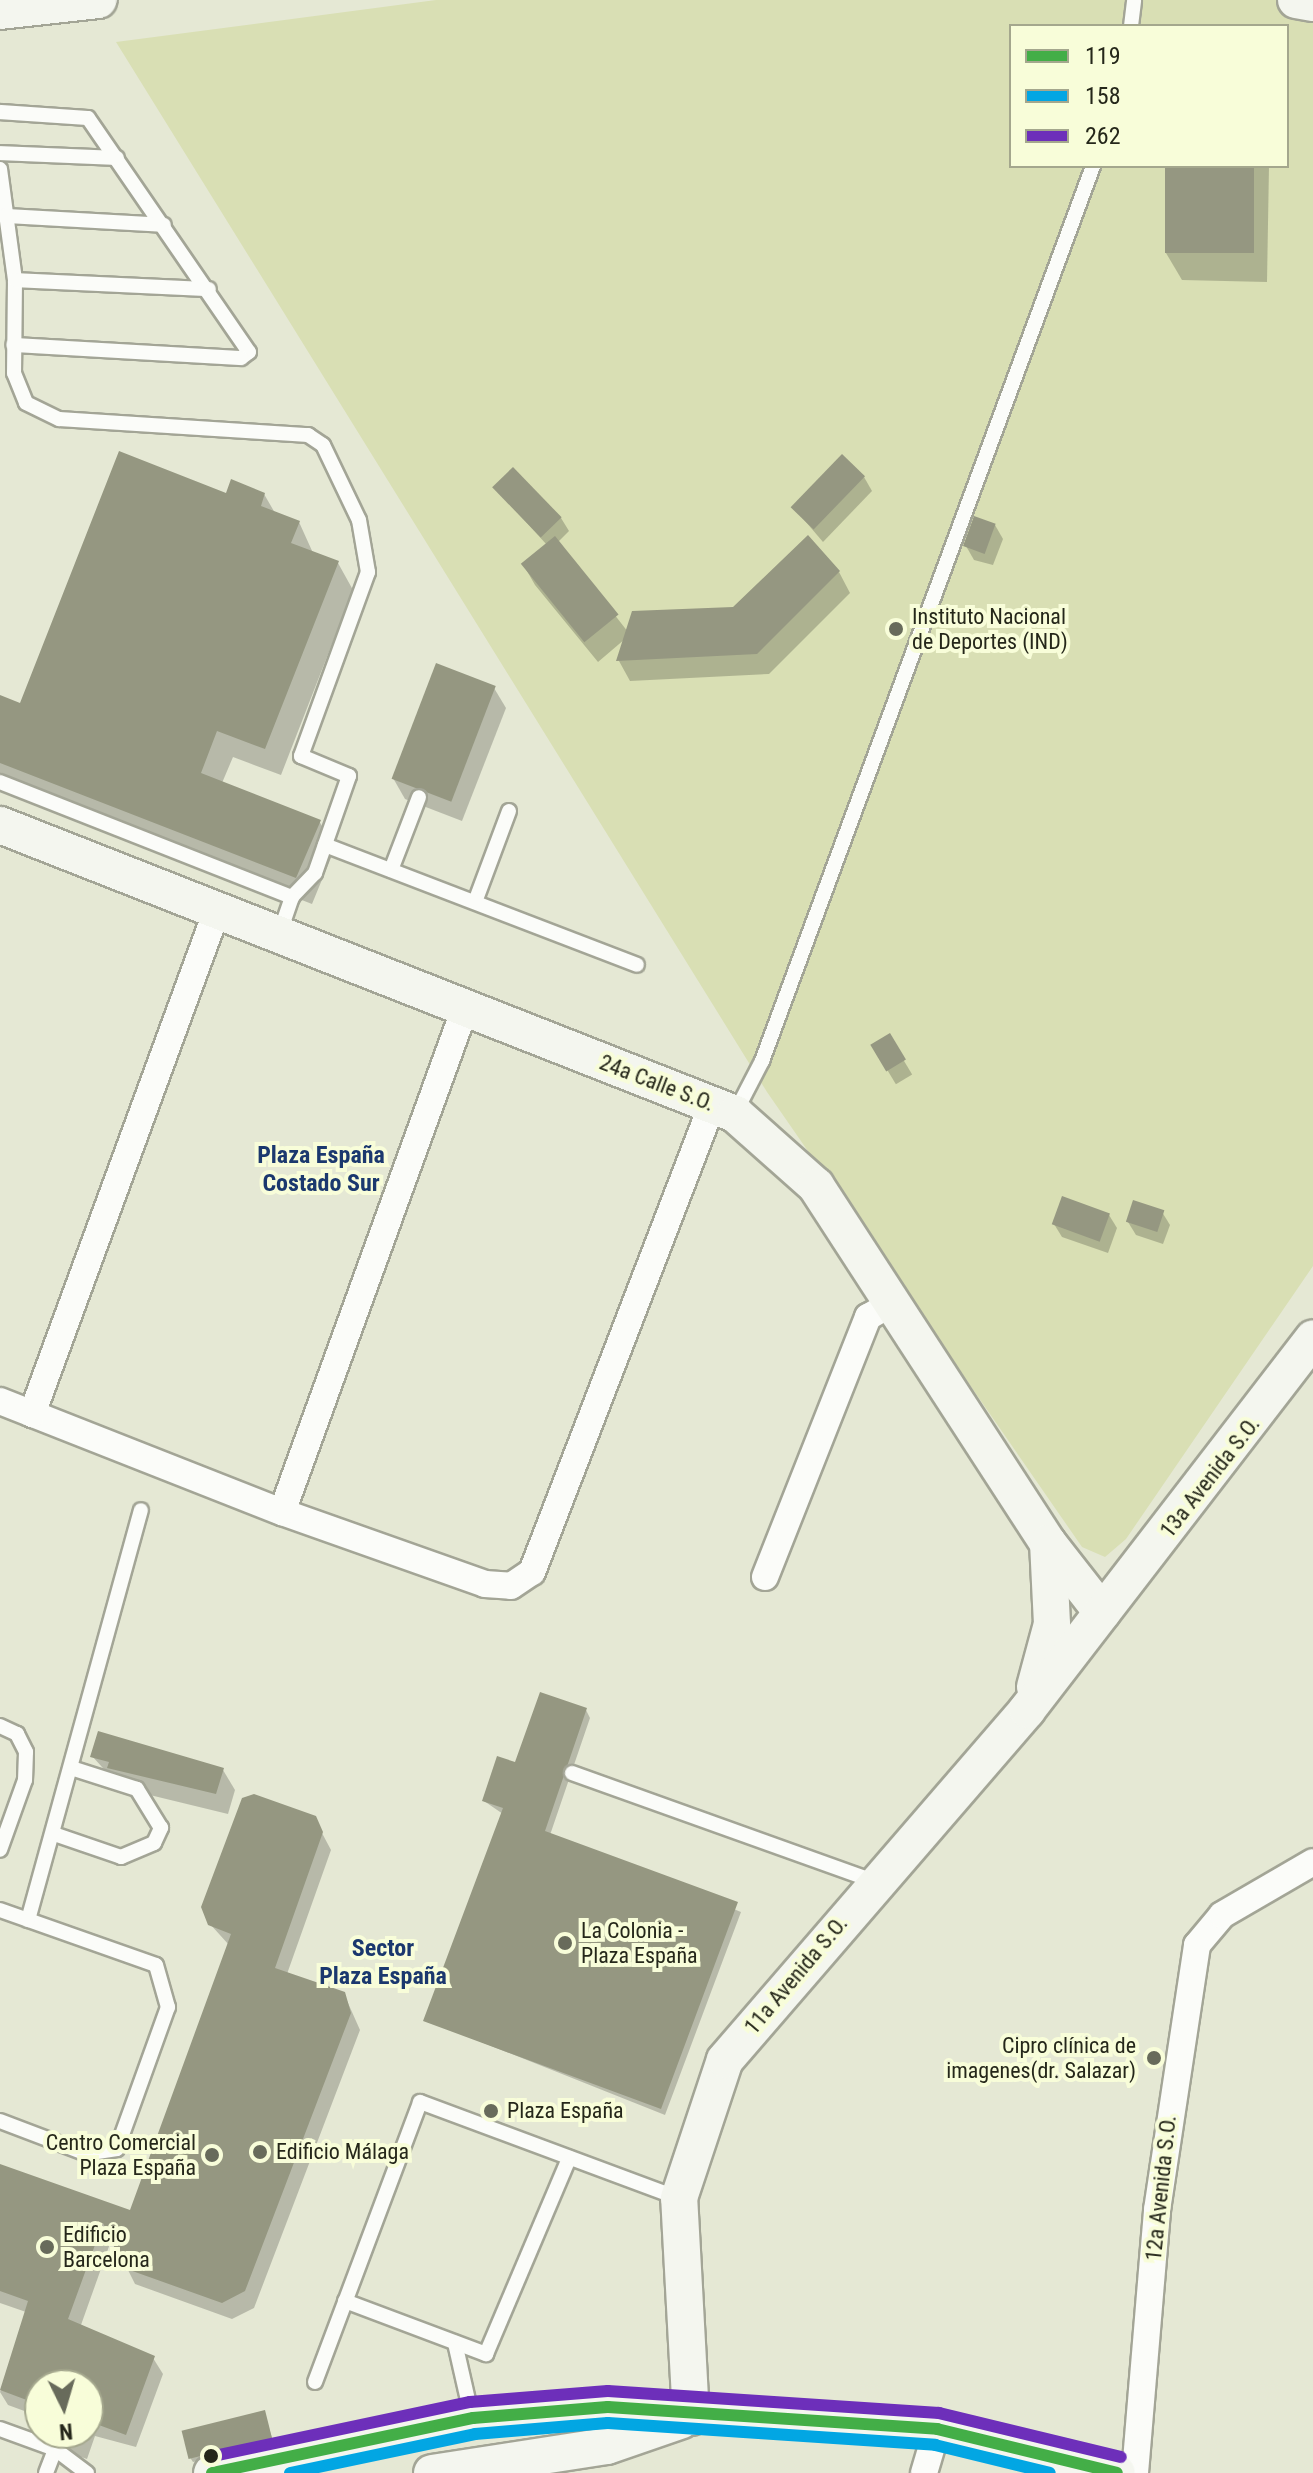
<!DOCTYPE html>
<meta charset="utf-8">
<style>
body{margin:0}
#map{position:relative;width:1313px;height:2473px;overflow:hidden;background:#e5e8d4;font-family:"Roboto Condensed",sans-serif}
div>[style]{position:absolute}
.green>*{inset:0;background:#d9dfb4}
.shadow>*{inset:0;background:#0003;transform-origin:0 0}
.building>*{inset:0;background:#959781;transform-origin:0 0}
.roads{filter:drop-shadow(2px 0 #a3a596) drop-shadow(-2px 0 #a3a596) drop-shadow(0 2px #a3a596) drop-shadow(0 -2px #a3a596)}
.lane>*{height:14px;margin:-7px;padding:0 7px;transform-origin:7px;border-radius:7px;background:#fbfcf9}
.street>*{height:26px;margin:-13px;padding:0 13px;transform-origin:13px;border-radius:13px;background:#fbfcf9}
.secondary>*{height:36px;margin:-18px;padding:0 18px;transform-origin:18px;border-radius:18px;background:#f4f6ef}
.bus-1>*{height:12px;margin:-6px;padding:0 6px;transform-origin:6px;border-radius:6px;background:#43ae47}
.bus-2>*{height:12px;margin:-6px;padding:0 6px;transform-origin:6px;border-radius:6px;background:#02a6e3}
.bus-3>*{height:12px;margin:-6px;padding:0 6px;transform-origin:6px;border-radius:6px;background:#6d2fba}
.dots>*{width:22px;height:22px;translate:-50% -50%;box-sizing:border-box;border:4px solid #f8fdd9;border-radius:50%}
span{translate:-50% -50%;white-space:nowrap;text-align:center;line-height:1.15;-webkit-text-stroke:8px #f8fdd9;paint-order:stroke}
.poi-label{font-size:22px;color:#25271a}
.left{translate:0 -50%;text-align:left}
.right{translate:-100% -50%;text-align:right}
.street-label{font-size:22px;color:#25271a}
.neighbourhood-label{font-size:24px;color:#1b386e;font-weight:700}
.legend{position:absolute;left:1009px;top:24px;width:280px;height:144px;box-sizing:border-box;background:#f8fdd9;border:2px solid #a4a78d;margin:0;padding:10px 14px;list-style:none;font-size:24px;color:#25271a}
.legend li{display:flex;align-items:center;gap:16px;height:40px}
.legend b{width:40px;border:2px solid #a4a78d}
.north{position:absolute;left:24px;top:2369px;width:80px;height:80px;box-sizing:border-box;background:#f8fdd9;border:2px solid #a4a78d;border-radius:50%;rotate:175deg;font-size:22px;font-weight:700;line-height:32px;text-align:center;color:#25271a}
.north::after{content:'';display:block;margin:auto;width:28px;height:36px;background:#686b5b;clip-path:polygon(50% 0,100% 100%,50% 72%,0 100%)}
</style>
<div id="map">
<div class="green">
<i style="clip-path:polygon(evenodd,436px 0,1313px 0,1313px 1266px,1126px 1539px,1105px 1557px,1082px 1547px,767px 1092px,116px 42px,436px 0,1011px 26px,1287px 26px,1287px 166px,1011px 166px,1011px 26px)"></i>
</div>
<div class="shadow">
<i style="clip-path:polygon(1167px 166px,1269px 166px,1267px 282px,1182px 280px,1166px 253px)"></i>
<i style="clip-path:polygon(864px 477px,872px 491px,823px 542px,794px 508px)"></i>
<i style="clip-path:polygon(495px 488px,561px 518px,569px 531px,558px 542px,628px 632px,733px 609px,839px 572px,850px 593px,769px 674px,630px 681px,619px 661px,625px 639px,598px 662px,535px 585px,523px 564px,547px 545px)"></i>
<i style="clip-path:polygon(264px 494px,275px 513px,299px 522px,313px 553px,338px 563px,353px 590px,281px 775px,233px 757px,222px 783px,319px 821px,335px 848px,312px 904px,0 783px,0 698px,21px 706px,228px 495px)"></i>
<i style="clip-path:polygon(995px 525px,1003px 539px,993px 565px,974px 560px,966px 546px)"></i>
<i style="clip-path:polygon(494px 688px,506px 708px,462px 821px,405px 799px,393px 778px)"></i>
<i style="left:889px;top:1036px;width:45px;height:19px;rotate:59deg"></i>
<i style="clip-path:polygon(1162px 1212px,1170px 1225px,1163px 1244px,1136px 1235px,1128px 1222px)"></i>
<i style="clip-path:polygon(1109px 1215px,1117px 1228px,1108px 1253px,1062px 1237px,1054px 1224px)"></i>
<i style="clip-path:polygon(586px 1710px,590px 1718px,550px 1835px,741px 1912px,665px 2115px,426px 2020px,503px 1814px,484px 1801px)"></i>
<i style="clip-path:polygon(92px 1756px,223px 1770px,235px 1790px,228px 1814px,121px 1788px)"></i>
<i style="clip-path:polygon(evenodd,314px 1818px,331px 1850px,287px 1974px,344px 1994px,360px 2030px,254px 2308px,232px 2319px,135px 2284px,112px 2238px,81px 2325px,153px 2358px,163px 2374px,136px 2447px,95px 2436px,87px 2459px,43px 2444px,34px 2427px,38px 2416px,8px 2405px,0 2392px,26px 2312px,0 2303px,0 2166px,131px 2213px,229px 1945px,210px 1924px,314px 1818px,40px 2385px,88px 2385px,88px 2433px,40px 2433px,40px 2385px)"></i>
<i style="clip-path:polygon(264px 2412px,274px 2444px,193px 2462px,189px 2456px)"></i>
</div>
<div class="building">
<i style="left:1165px;top:166px;width:89px;height:87px"></i>
<i style="clip-path:polygon(119px 451px,226px 493px,231px 479px,265px 493px,261px 506px,300px 521px,291px 543px,339px 561px,265px 749px,217px 731px,201px 773px,321px 820px,296px 878px,0 763px,0 695px,20px 703px)"></i>
<i style="left:842px;top:454px;width:32px;height:74px;rotate:44deg"></i>
<i style="left:513px;top:467px;width:70px;height:29px;rotate:46deg"></i>
<i style="left:974px;top:516px;width:23px;height:32px;rotate:20deg"></i>
<i style="clip-path:polygon(808px 535px,840px 571px,757px 654px,616px 661px,632px 611px,733px 607px)"></i>
<i style="left:555px;top:536px;width:101px;height:44px;rotate:51deg"></i>
<i style="left:436px;top:663px;width:64px;height:124px;rotate:21deg"></i>
<i style="left:890px;top:1033px;width:31px;height:23px;rotate:59deg"></i>
<i style="left:1062px;top:1196px;width:51px;height:30px;rotate:20deg"></i>
<i style="left:1133px;top:1200px;width:33px;height:23px;rotate:18deg"></i>
<i style="clip-path:polygon(540px 1692px,587px 1708px,545px 1831px,738px 1902px,661px 2109px,423px 2021px,503px 1808px,482px 1801px,497px 1756px,515px 1762px)"></i>
<i style="clip-path:polygon(98px 1731px,224px 1768px,216px 1794px,107px 1768px,109px 1762px,90px 1757px)"></i>
<i style="clip-path:polygon(254px 1794px,316px 1816px,323px 1832px,275px 1968px,345px 1992px,351px 2013px,245px 2291px,222px 2303px,124px 2268px,103px 2223px,68px 2319px,155px 2356px,126px 2435px,88px 2421px,88px 2385px,40px 2385px,40px 2405px,0 2390px,28px 2301px,0 2291px,0 2164px,130px 2210px,231px 1934px,208px 1925px,201px 1907px,242px 1798px)"></i>
<i style="left:265px;top:2410px;width:29px;height:86px;rotate:76deg"></i>
</div>
<div class="roads">
<div class="lane">
<i style="left:1131px;top:26px;width:26px;rotate:-83deg"></i>
<i style="left:0;top:112px;width:88px;rotate:3.9deg"></i>
<i style="left:88px;top:118px;width:284px;rotate:55.5deg"></i>
<i style="left:249px;top:352px;width:10px;rotate:143deg"></i>
<i style="left:241px;top:358px;width:228px;rotate:-176.7deg"></i>
<i style="left:0;top:153px;width:117px;rotate:2.4deg"></i>
<i style="left:0;top:169px;width:112px;rotate:82.3deg"></i>
<i style="left:15px;top:280px;width:93px;rotate:90.6deg"></i>
<i style="left:14px;top:373px;width:32px;rotate:68deg"></i>
<i style="left:26px;top:403px;width:37px;rotate:26deg"></i>
<i style="left:59px;top:419px;width:250px;rotate:3.7deg"></i>
<i style="left:308px;top:435px;width:18px;rotate:34deg"></i>
<i style="left:323px;top:445px;width:83px;rotate:64.4deg"></i>
<i style="left:359px;top:520px;width:53px;rotate:80.2deg"></i>
<i style="left:368px;top:572px;width:196px;rotate:110deg"></i>
<i style="left:301px;top:756px;width:52px;rotate:22.6deg"></i>
<i style="left:349px;top:776px;width:103px;rotate:109.3deg"></i>
<i style="left:315px;top:873px;width:33px;rotate:134deg"></i>
<i style="left:292px;top:897px;width:40px;rotate:108.9deg"></i>
<i style="left:5px;top:216px;width:159px;rotate:3.2deg"></i>
<i style="left:15px;top:280px;width:194px;rotate:2.7deg"></i>
<i style="left:0;top:782px;width:314px;rotate:21.5deg"></i>
<i style="left:325px;top:845px;width:334px;rotate:21deg"></i>
<i style="left:391px;top:870px;width:78px;rotate:-69deg"></i>
<i style="left:475px;top:902px;width:97px;rotate:-69.5deg"></i>
<i style="left:735px;top:1113px;width:59px;rotate:-62.6deg"></i>
<i style="left:762px;top:1061px;width:954px;rotate:-69.7deg"></i>
<i style="left:0;top:1726px;width:19px;rotate:25deg"></i>
<i style="left:17px;top:1734px;width:20px;rotate:63deg"></i>
<i style="left:26px;top:1752px;width:28px;rotate:92deg"></i>
<i style="left:25px;top:1780px;width:74px;rotate:109.7deg"></i>
<i style="left:572px;top:1773px;width:323px;rotate:19.7deg"></i>
<i style="left:54px;top:1834px;width:71px;rotate:18.9deg"></i>
<i style="left:121px;top:1857px;width:36px;rotate:-23deg"></i>
<i style="left:154px;top:1843px;width:17px;rotate:-65deg"></i>
<i style="left:161px;top:1828px;width:46px;rotate:-121.6deg"></i>
<i style="left:137px;top:1789px;width:69px;rotate:-162.3deg"></i>
<i style="left:0;top:1910px;width:165px;rotate:19.4deg"></i>
<i style="left:156px;top:1965px;width:44px;rotate:74.1deg"></i>
<i style="left:168px;top:2007px;width:151px;rotate:109.8deg"></i>
<i style="left:117px;top:2149px;width:30px;rotate:171deg"></i>
<i style="left:87px;top:2154px;width:93px;rotate:-159.2deg"></i>
<i style="left:28px;top:1920px;width:425px;rotate:-74.6deg"></i>
<i style="left:345px;top:2301px;width:151px;rotate:20.6deg"></i>
<i style="left:486px;top:2354px;width:213px;rotate:-67deg"></i>
<i style="left:455px;top:2343px;width:77px;rotate:77.2deg"></i>
<i style="left:315px;top:2382px;width:299px;rotate:-69.4deg"></i>
<i style="left:420px;top:2102px;width:275px;rotate:20.4deg"></i>
<i style="left:0;top:2429px;width:59px;rotate:20deg"></i>
<i style="left:55px;top:2449px;width:40px;rotate:37deg"></i>
<i style="left:46px;top:2473px;width:26px;rotate:-69deg"></i>
</div>
<div class="street">
<i style="left:0;top:1401px;width:303px;rotate:21.5deg"></i>
<i style="left:282px;top:1512px;width:215px;rotate:19.5deg"></i>
<i style="left:485px;top:1584px;width:26px;rotate:4deg"></i>
<i style="left:511px;top:1586px;width:25px;rotate:-34deg"></i>
<i style="left:532px;top:1572px;width:500px;rotate:-68.92deg"></i>
<i style="left:32px;top:1414px;width:537px;rotate:-69.84deg"></i>
<i style="left:282px;top:1512px;width:536px;rotate:-70.04deg"></i>
<i style="left:765px;top:1577px;width:280px;rotate:-68.4deg"></i>
<i style="left:868px;top:1317px;width:30px;rotate:-30deg"></i>
<i style="left:924px;top:2473px;width:46px;rotate:-73.5deg"></i>
<i style="left:1135px;top:2473px;width:264px;rotate:-85.2deg"></i>
<i style="left:1157px;top:2210px;width:268px;rotate:-81.4deg"></i>
<i style="left:1197px;top:1945px;width:39px;rotate:-50deg"></i>
<i style="left:1222px;top:1915px;width:105px;rotate:-30.2deg"></i>
</div>
<div class="secondary">
<i style="left:1296px;top:0;width:17px;rotate:10deg"></i>
<i style="left:0;top:11px;width:99px;rotate:-6.4deg"></i>
<i style="left:0;top:825px;width:790px;rotate:21.46deg"></i>
<i style="left:735px;top:1114px;width:108px;rotate:41.6deg"></i>
<i style="left:816px;top:1186px;width:426px;rotate:57deg"></i>
<i style="left:1048px;top:1543px;width:88px;rotate:52deg"></i>
<i style="left:1035px;top:1687px;width:65px;rotate:-74.9deg"></i>
<i style="left:1052px;top:1624px;width:81px;rotate:-92.8deg"></i>
<i style="left:691px;top:2417px;width:219px;rotate:-93.1deg"></i>
<i style="left:679px;top:2198px;width:145px;rotate:-71.6deg"></i>
<i style="left:725px;top:2060px;width:462px;rotate:-49.2deg"></i>
<i style="left:1027px;top:1710px;width:469px;rotate:-52.4deg"></i>
<i style="left:212px;top:2473px;width:267px;rotate:-11.9deg"></i>
<i style="left:473px;top:2418px;width:135px;rotate:-4.7deg"></i>
<i style="left:608px;top:2407px;width:330px;rotate:3.8deg"></i>
<i style="left:937px;top:2429px;width:185px;rotate:13.7deg"></i>
<i style="left:432px;top:2473px;width:177px;rotate:-8.8deg"></i>
<i style="left:607px;top:2446px;width:79px;rotate:-19.1deg"></i>
</div>
</div>
<div class="bus-1">
<i style="left:212px;top:2473px;width:267px;rotate:-11.9deg"></i>
<i style="left:473px;top:2418px;width:135px;rotate:-4.7deg"></i>
<i style="left:608px;top:2407px;width:330px;rotate:3.8deg"></i>
<i style="left:937px;top:2429px;width:185px;rotate:13.7deg"></i>
</div>
<div class="bus-2">
<i style="left:290px;top:2473px;width:189px;rotate:-11.9deg"></i>
<i style="left:475px;top:2434px;width:133px;rotate:-4.7deg"></i>
<i style="left:608px;top:2423px;width:328px;rotate:3.8deg"></i>
<i style="left:935px;top:2445px;width:118px;rotate:13.7deg"></i>
</div>
<div class="bus-3">
<i style="left:209px;top:2457px;width:267px;rotate:-11.9deg"></i>
<i style="left:470px;top:2402px;width:138px;rotate:-4.6deg"></i>
<i style="left:608px;top:2391px;width:332px;rotate:3.8deg"></i>
<i style="left:939px;top:2413px;width:187px;rotate:13.6deg"></i>
</div>
<div class="dots">
<i style="left:896px;top:629px;background:#686b5b"></i>
<i style="left:565px;top:1943px;background:#686b5b"></i>
<i style="left:1154px;top:2058px;background:#686b5b"></i>
<i style="left:491px;top:2111px;background:#686b5b"></i>
<i style="left:260px;top:2152px;background:#686b5b"></i>
<i style="left:212px;top:2155px;background:#686b5b"></i>
<i style="left:47px;top:2247px;background:#686b5b"></i>
<i style="left:211px;top:2456px;background:#25271a"></i>
</div>
<div class="poi-label">
<span class="left" style="left:912px;top:629px">Instituto Nacional<br>de Deportes (IND)</span>
<span class="left" style="left:581px;top:1943px">La Colonia -<br>Plaza España</span>
<span class="right" style="left:1136px;top:2058px">Cipro clínica de<br>imagenes(dr. Salazar)</span>
<span class="left" style="left:507px;top:2111px">Plaza España</span>
<span class="right" style="left:196px;top:2155px">Centro Comercial<br>Plaza España</span>
<span class="left" style="left:276px;top:2152px">Edificio Málaga</span>
<span class="left" style="left:63px;top:2247px">Edificio<br>Barcelona</span>
</div>
<div class="street-label">
<span style="left:657px;top:1083px;rotate:21deg">24a Calle S.O.</span>
<span style="left:1210px;top:1477px;rotate:-52deg">13a Avenida S.O.</span>
<span style="left:796px;top:1975px;rotate:-50deg">11a Avenida S.O.</span>
<span style="left:1161px;top:2188px;rotate:-84deg">12a Avenida S.O.</span>
</div>
<div class="neighbourhood-label">
<span style="left:321px;top:1170px">Plaza España<br>Costado Sur</span>
<span style="left:383px;top:1963px">Sector<br>Plaza España</span>
</div>
<ul class="legend">
<li><b style="height:10px;background:#43ae47"></b>119</li>
<li><b style="height:10px;background:#02a6e3"></b>158</li>
<li><b style="height:10px;background:#6d2fba"></b>262</li>
</ul>
<div class="north">N</div>
</div>
